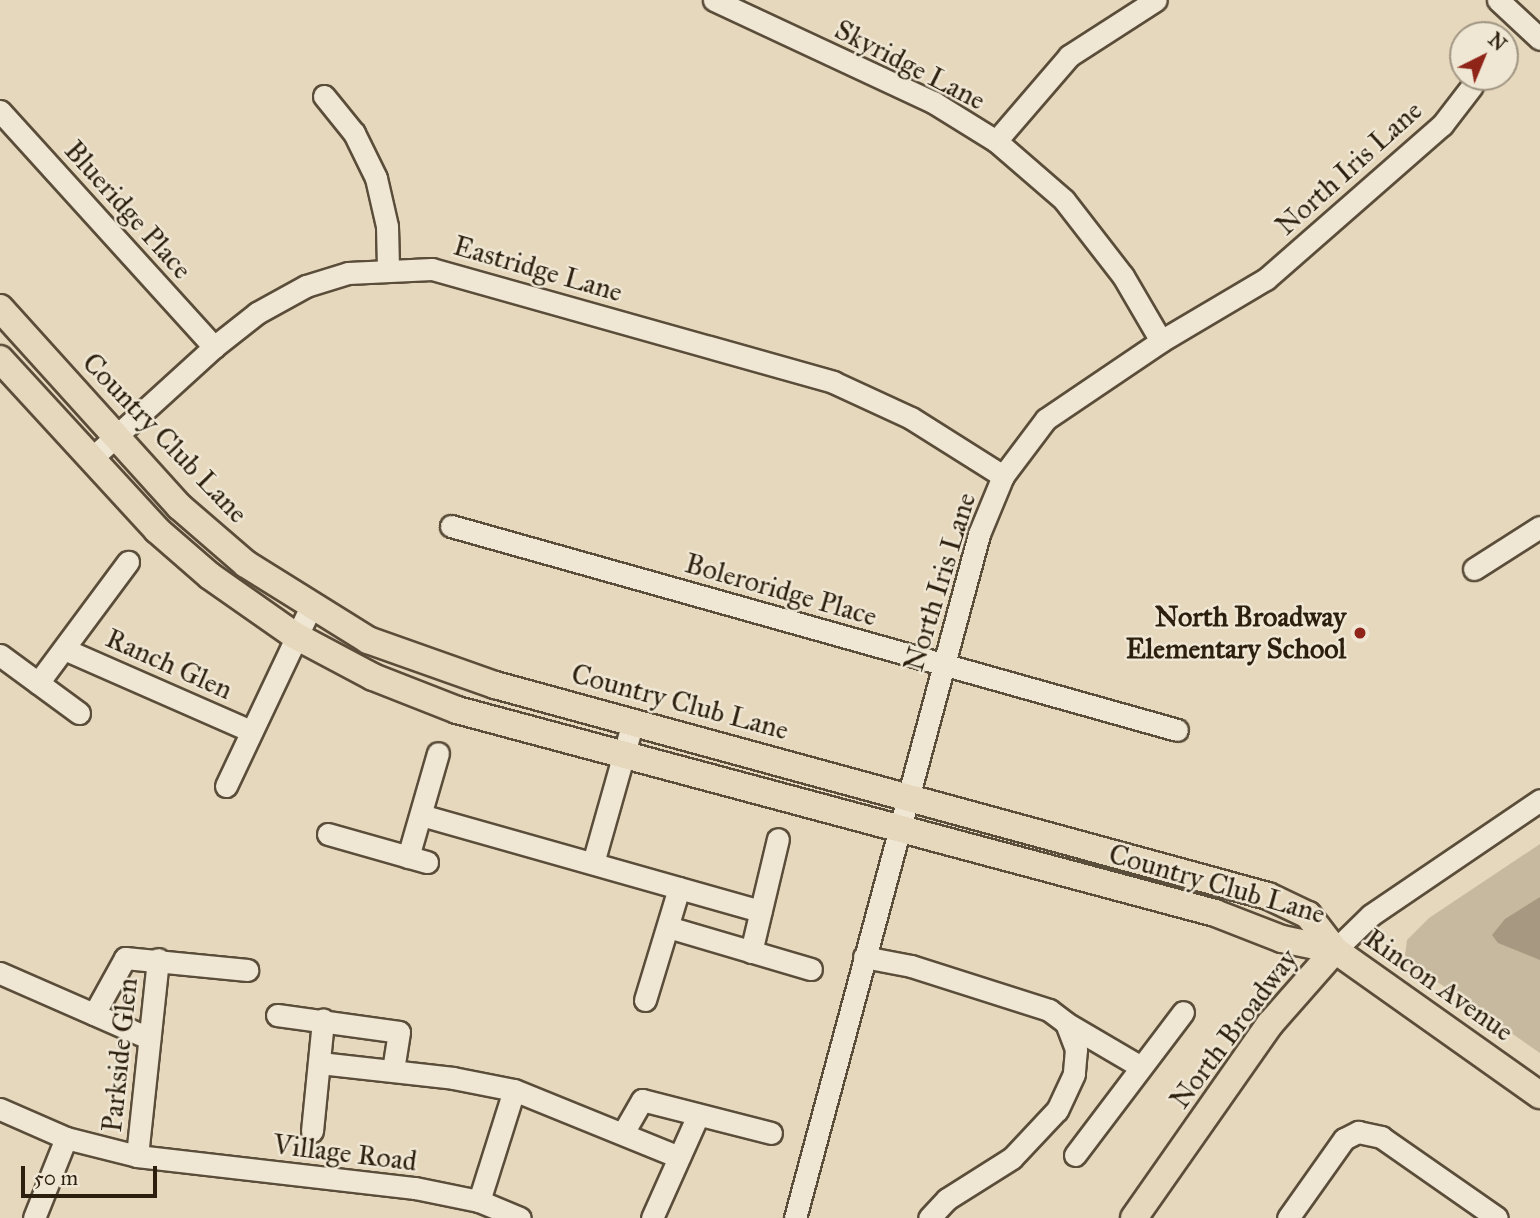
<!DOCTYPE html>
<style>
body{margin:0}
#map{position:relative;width:1540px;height:1218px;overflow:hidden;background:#e6d8bd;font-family:"IM FELL Great Primer",serif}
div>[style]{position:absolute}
.green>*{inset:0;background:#c6b99f}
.water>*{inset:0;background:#a79981}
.roads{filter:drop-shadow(2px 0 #5a4d39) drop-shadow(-2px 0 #5a4d39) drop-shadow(0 2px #5a4d39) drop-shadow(0 -2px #5a4d39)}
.minor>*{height:21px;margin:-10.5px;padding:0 10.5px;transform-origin:10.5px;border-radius:10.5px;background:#efe6d4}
.major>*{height:26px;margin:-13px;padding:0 13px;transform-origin:13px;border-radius:13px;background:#e6d8bd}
.dots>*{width:19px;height:19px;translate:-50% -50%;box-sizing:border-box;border:4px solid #efe6d4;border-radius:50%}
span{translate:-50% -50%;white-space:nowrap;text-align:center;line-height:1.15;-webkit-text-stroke:5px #efe6d4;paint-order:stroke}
.street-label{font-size:28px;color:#2c1f0d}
.poi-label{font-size:28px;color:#2c1f0d;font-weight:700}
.right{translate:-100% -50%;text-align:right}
.north{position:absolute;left:1449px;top:21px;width:70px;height:70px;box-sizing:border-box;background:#efe6d4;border:2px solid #a19684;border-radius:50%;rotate:43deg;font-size:19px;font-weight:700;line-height:28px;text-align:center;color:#2c1f0d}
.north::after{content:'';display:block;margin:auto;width:24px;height:32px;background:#8f2418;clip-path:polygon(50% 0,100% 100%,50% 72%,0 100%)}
.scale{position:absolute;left:21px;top:1166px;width:136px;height:32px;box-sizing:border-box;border:4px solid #2c1f0d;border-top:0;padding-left:9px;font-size:21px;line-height:24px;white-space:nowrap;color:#2c1f0d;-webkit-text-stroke:5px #efe6d4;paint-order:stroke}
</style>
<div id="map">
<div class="green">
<i style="clip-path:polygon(1540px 844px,1540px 1053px,1410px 963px,1405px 955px,1407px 940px,1429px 918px)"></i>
</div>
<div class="water">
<i style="clip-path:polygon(1540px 897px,1540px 960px,1498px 943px,1492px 935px,1505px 919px)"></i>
</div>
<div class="roads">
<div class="minor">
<i style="left:714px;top:0;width:242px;rotate:25deg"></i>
<i style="left:933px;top:102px;width:74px;rotate:31.8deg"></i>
<i style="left:996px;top:141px;width:90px;rotate:40.9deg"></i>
<i style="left:1064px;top:200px;width:96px;rotate:52.2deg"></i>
<i style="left:1123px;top:276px;width:75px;rotate:59.7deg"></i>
<i style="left:1498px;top:0;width:57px;rotate:42.9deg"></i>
<i style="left:324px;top:96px;width:48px;rotate:51deg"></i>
<i style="left:354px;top:133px;width:50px;rotate:63.9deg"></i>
<i style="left:376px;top:178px;width:49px;rotate:77.1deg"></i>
<i style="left:387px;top:226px;width:42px;rotate:88.6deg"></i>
<i style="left:0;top:111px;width:319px;rotate:47.8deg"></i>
<i style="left:996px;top:141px;width:112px;rotate:-49.3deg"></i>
<i style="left:1069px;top:56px;width:103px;rotate:-32.8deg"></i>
<i style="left:91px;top:459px;width:166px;rotate:-42.3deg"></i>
<i style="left:214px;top:347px;width:55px;rotate:-38.3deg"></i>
<i style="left:257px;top:313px;width:56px;rotate:-28.9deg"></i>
<i style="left:306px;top:286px;width:44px;rotate:-17.2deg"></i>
<i style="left:348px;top:273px;width:84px;rotate:-2.7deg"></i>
<i style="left:432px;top:269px;width:417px;rotate:15.7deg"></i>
<i style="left:833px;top:382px;width:86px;rotate:24.8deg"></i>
<i style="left:911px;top:418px;width:109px;rotate:32.2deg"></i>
<i style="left:451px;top:526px;width:754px;rotate:15.69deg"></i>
<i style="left:1474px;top:569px;width:78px;rotate:-32.5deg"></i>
<i style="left:64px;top:649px;width:204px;rotate:23.7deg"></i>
<i style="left:0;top:655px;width:98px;rotate:36.3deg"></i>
<i style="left:38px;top:683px;width:151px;rotate:-53.4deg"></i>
<i style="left:226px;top:786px;width:197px;rotate:-64.7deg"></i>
<i style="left:421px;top:815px;width:353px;rotate:15.8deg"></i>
<i style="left:328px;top:834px;width:103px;rotate:15.8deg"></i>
<i style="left:408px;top:857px;width:108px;rotate:-73.9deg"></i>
<i style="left:593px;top:863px;width:147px;rotate:-74.2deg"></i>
<i style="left:668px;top:927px;width:149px;rotate:16.4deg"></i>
<i style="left:1335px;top:950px;width:50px;rotate:-44.2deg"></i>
<i style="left:1371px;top:915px;width:204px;rotate:-34.2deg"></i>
<i style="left:751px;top:952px;width:116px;rotate:-76.6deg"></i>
<i style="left:864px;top:957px;width:48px;rotate:10.8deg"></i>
<i style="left:911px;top:966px;width:145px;rotate:17.7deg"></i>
<i style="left:1049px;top:1010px;width:21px;rotate:37deg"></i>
<i style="left:1066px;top:1023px;width:28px;rotate:69deg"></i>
<i style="left:1076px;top:1049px;width:25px;rotate:95deg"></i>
<i style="left:1074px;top:1074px;width:40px;rotate:115deg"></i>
<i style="left:1057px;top:1110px;width:66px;rotate:133.2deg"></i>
<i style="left:1012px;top:1158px;width:77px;rotate:147.8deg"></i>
<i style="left:947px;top:1199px;width:26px;rotate:133deg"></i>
<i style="left:0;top:973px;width:163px;rotate:23.6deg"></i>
<i style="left:645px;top:1000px;width:117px;rotate:-73.1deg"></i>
<i style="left:94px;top:1014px;width:64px;rotate:-61deg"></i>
<i style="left:125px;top:958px;width:123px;rotate:5.6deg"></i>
<i style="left:277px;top:1015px;width:123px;rotate:7.9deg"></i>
<i style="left:399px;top:1032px;width:38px;rotate:99deg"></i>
<i style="left:1066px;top:1023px;width:87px;rotate:30.4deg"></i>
<i style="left:320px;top:1063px;width:134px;rotate:6.4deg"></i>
<i style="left:453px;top:1078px;width:62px;rotate:11.1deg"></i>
<i style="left:514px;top:1090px;width:178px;rotate:22.1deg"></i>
<i style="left:0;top:1109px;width:72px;rotate:23.7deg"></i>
<i style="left:66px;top:1138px;width:73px;rotate:14.2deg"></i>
<i style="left:137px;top:1156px;width:280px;rotate:6.6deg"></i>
<i style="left:415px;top:1188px;width:65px;rotate:11.5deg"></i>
<i style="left:479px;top:1201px;width:44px;rotate:22.5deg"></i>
<i style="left:312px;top:1131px;width:112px;rotate:-84.3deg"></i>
<i style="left:623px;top:1133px;width:38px;rotate:-60deg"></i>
<i style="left:642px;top:1100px;width:133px;rotate:14.3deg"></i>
<i style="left:1075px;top:1155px;width:179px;rotate:-52.9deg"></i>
<i style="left:137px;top:1156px;width:198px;rotate:-83.9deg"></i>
<i style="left:479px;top:1201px;width:116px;rotate:-72.5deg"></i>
<i style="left:34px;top:1218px;width:86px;rotate:-68.2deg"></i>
<i style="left:652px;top:1218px;width:113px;rotate:-65.9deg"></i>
<i style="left:795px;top:1218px;width:708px;rotate:-74.94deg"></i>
<i style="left:979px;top:534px;width:63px;rotate:-67.5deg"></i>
<i style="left:1003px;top:476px;width:71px;rotate:-53deg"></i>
<i style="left:1046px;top:419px;width:139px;rotate:-34.1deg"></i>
<i style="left:1161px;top:341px;width:122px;rotate:-30.6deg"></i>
<i style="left:1266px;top:279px;width:234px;rotate:-41.2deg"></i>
<i style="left:1442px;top:125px;width:49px;rotate:-52.4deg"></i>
<i style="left:1288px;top:1218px;width:97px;rotate:-54.7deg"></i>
<i style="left:1344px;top:1139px;width:16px;rotate:-27deg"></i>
<i style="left:1358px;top:1132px;width:24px;rotate:12deg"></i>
<i style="left:1381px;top:1137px;width:141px;rotate:34.9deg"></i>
</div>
<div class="major">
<i style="left:0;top:308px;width:268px;rotate:47.9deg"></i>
<i style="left:180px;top:507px;width:87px;rotate:40.8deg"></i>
<i style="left:246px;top:564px;width:144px;rotate:31.9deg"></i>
<i style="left:368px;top:640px;width:135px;rotate:19.5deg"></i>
<i style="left:495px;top:685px;width:801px;rotate:15.27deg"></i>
<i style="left:1268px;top:896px;width:44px;rotate:25.4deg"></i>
<i style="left:1308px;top:915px;width:44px;rotate:52.4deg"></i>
<i style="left:1335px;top:950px;width:251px;rotate:35.3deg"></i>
<i style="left:0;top:359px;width:232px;rotate:47.4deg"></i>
<i style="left:157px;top:530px;width:70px;rotate:41deg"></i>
<i style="left:210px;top:576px;width:103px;rotate:35.1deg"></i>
<i style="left:294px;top:635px;width:89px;rotate:28deg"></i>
<i style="left:373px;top:677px;width:90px;rotate:21.4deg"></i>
<i style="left:457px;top:710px;width:785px;rotate:14.99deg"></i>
<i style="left:1215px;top:913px;width:72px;rotate:21.2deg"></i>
<i style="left:1282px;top:939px;width:54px;rotate:11.7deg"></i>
<i style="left:1134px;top:1218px;width:237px;rotate:-55deg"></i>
<i style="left:1270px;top:1024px;width:98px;rotate:-48.7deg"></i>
</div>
</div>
<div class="dots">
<i style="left:1360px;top:633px;background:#8f2418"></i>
</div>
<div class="street-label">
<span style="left:910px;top:65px;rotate:27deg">Skyridge Lane</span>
<span style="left:1349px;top:168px;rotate:-42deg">North Iris Lane</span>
<span style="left:128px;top:210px;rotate:48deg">Blueridge Place</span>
<span style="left:538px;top:269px;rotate:16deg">Eastridge Lane</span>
<span style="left:165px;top:438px;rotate:46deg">Country Club Lane</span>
<span style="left:940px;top:582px;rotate:-73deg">North Iris Lane</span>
<span style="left:781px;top:590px;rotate:16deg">Boleroridge Place</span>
<span style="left:169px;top:664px;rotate:24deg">Ranch Glen</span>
<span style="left:680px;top:702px;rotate:15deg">Country Club Lane</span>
<span style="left:1217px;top:884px;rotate:16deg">Country Club Lane</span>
<span style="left:1439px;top:985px;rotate:35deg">Rincon Avenue</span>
<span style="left:1234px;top:1029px;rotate:-53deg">North Broadway</span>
<span style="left:120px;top:1055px;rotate:-84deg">Parkside Glen</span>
<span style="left:345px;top:1153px;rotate:7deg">Village Road</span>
</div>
<div class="poi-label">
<span class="right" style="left:1346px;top:633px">North Broadway<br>Elementary School</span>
</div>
<div class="north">N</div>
<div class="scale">50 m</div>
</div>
